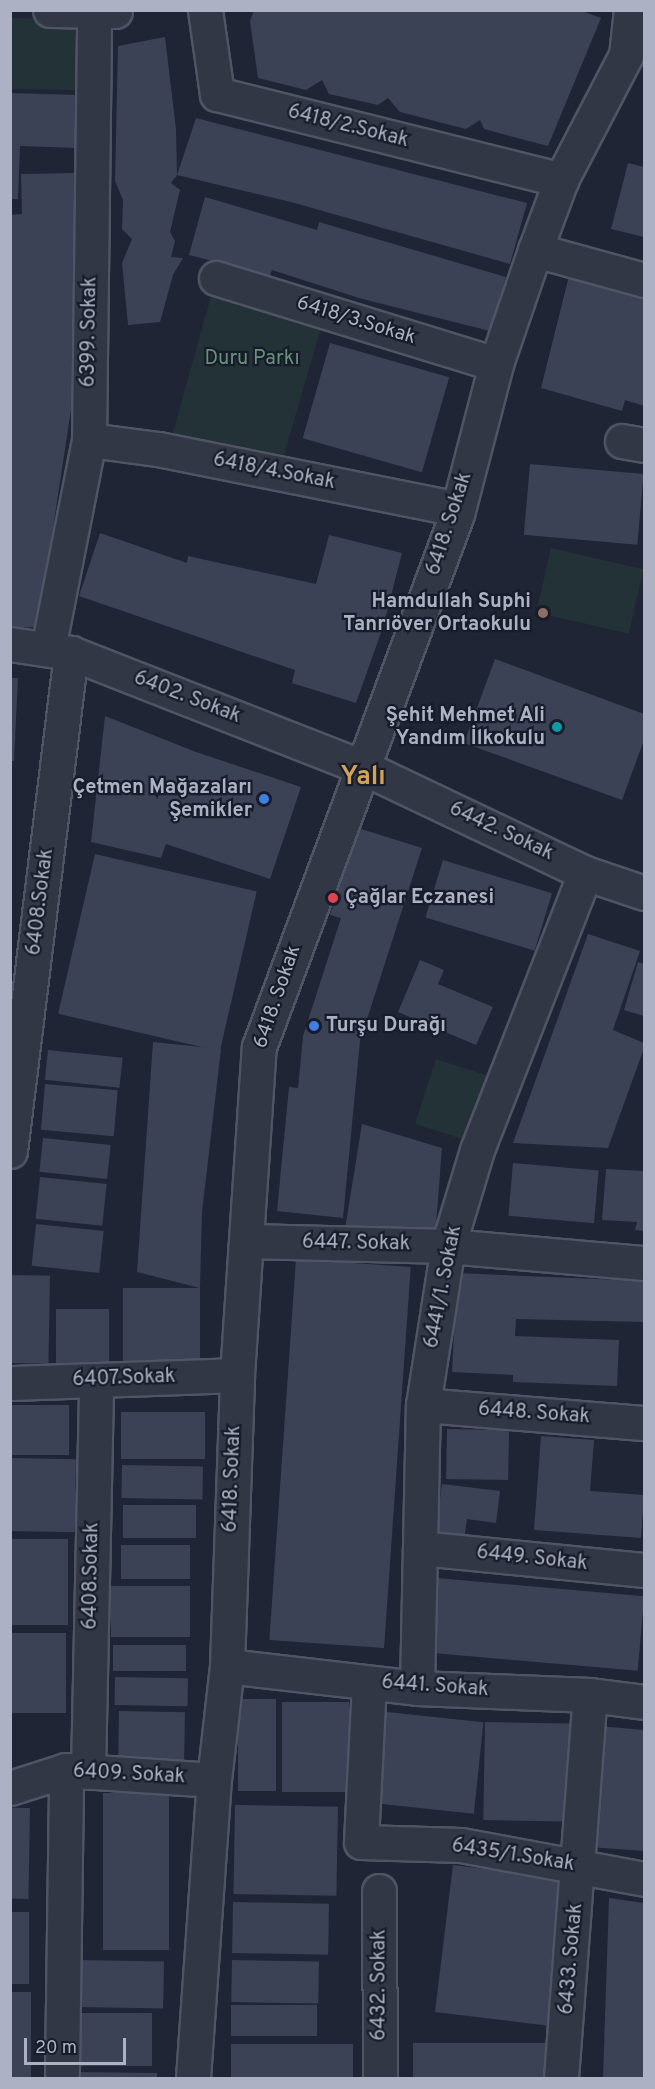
<!DOCTYPE html>
<meta charset="utf-8">
<style>
body{margin:0}
#map{position:relative;width:655px;height:2089px;overflow:hidden;background:#1f2535;font-family:Overpass,sans-serif}
div>[style]{position:absolute}
.green>*{inset:0;background:#223237;transform-origin:0 0}
.building>*{inset:0;background:#3b4256;transform-origin:0 0}
.roads{filter:drop-shadow(2px 0 #505464) drop-shadow(-2px 0 #505464) drop-shadow(0 2px #505464) drop-shadow(0 -2px #505464)}
.minor>*{height:33px;margin:-16.5px;padding:0 16.5px;transform-origin:16.5px;border-radius:16.5px;background:#323746}
.dots>*{width:16px;height:16px;translate:-50% -50%;box-sizing:border-box;border:3px solid #181c2a;border-radius:50%}
span{translate:-50% -50%;white-space:nowrap;text-align:center;line-height:1.15;-webkit-text-stroke:4.5px #181c2a;paint-order:stroke}
.street-label{font-size:20px;color:#acb1c3}
.park-label{font-size:20px;color:#659377}
.poi-label{font-size:20px;color:#acb1c3;font-weight:700}
.right{translate:-100% -50%;text-align:right}
.left{translate:0 -50%;text-align:left}
.district-label{font-size:26px;color:#d1a359;font-weight:700}
.frame{position:absolute;inset:0;border:12px solid #acb1c3;pointer-events:none}
.scale{position:absolute;left:24px;top:2038px;width:102px;height:27px;box-sizing:border-box;border:3px solid #acb1c3;border-top:0;padding-left:8px;font-size:18px;line-height:21px;white-space:nowrap;color:#acb1c3;-webkit-text-stroke:4px #181c2a;paint-order:stroke}
</style>
<div id="map">
<div class="green">
<i style="left:11px;top:18px;width:73px;height:71px;rotate:1deg"></i>
<i style="clip-path:polygon(216px 278px,323px 321px,284px 455px,172px 436px)"></i>
<i style="left:551px;top:548px;width:95px;height:66px;rotate:13deg"></i>
<i style="left:436px;top:1059px;width:65px;height:68px;rotate:18deg"></i>
</div>
<div class="building">
<i style="clip-path:polygon(254px 10px,579px 10px,601px 18px,548px 146px,484px 129px,480px 120px,466px 129px,400px 112px,388px 98px,378px 105px,329px 94px,322px 80px,306px 90px,258px 78px,250px 21px)"></i>
<i style="clip-path:polygon(165px 37px,176px 129px,177px 175px,196px 118px,527px 203px,510px 264px,291px 202px,177px 175px,171px 183px,180px 190px,170px 232px,175px 241px,171px 257px,183px 258px,173px 275px,160px 322px,128px 325px,122px 263px,132px 239px,122px 229px,123px 200px,115px 181px,118px 46px)"></i>
<i style="clip-path:polygon(10px 93px,79px 95px,77px 148px,20px 146px,18px 199px,10px 199px)"></i>
<i style="clip-path:polygon(628px 163px,644px 167px,644px 237px,611px 229px)"></i>
<i style="clip-path:polygon(75px 173px,72px 403px,38px 627px,10px 628px,10px 215px,22px 214px,21px 174px)"></i>
<i style="clip-path:polygon(205px 197px,317px 230px,319px 222px,506px 277px,490px 331px,359px 298px,272px 270px,270px 276px,189px 255px)"></i>
<i style="clip-path:polygon(570px 272px,644px 292px,644px 406px,625px 400px,622px 411px,541px 388px)"></i>
<i style="left:330px;top:343px;width:124px;height:99px;rotate:16deg"></i>
<i style="left:530px;top:464px;width:114px;height:71px;rotate:5deg"></i>
<i style="clip-path:polygon(100px 533px,187px 563px,188px 556px,316px 584px,329px 535px,402px 553px,383px 627px,356px 703px,292px 683px,295px 670px,79px 596px)"></i>
<i style="clip-path:polygon(495px 659px,644px 714px,644px 740px,622px 800px,464px 743px)"></i>
<i style="clip-path:polygon(10px 678px,18px 678px,14px 761px,10px 761px)"></i>
<i style="clip-path:polygon(105px 716px,196px 752px,301px 787px,270px 879px,166px 844px,161px 858px,91px 842px)"></i>
<i style="clip-path:polygon(358px 828px,422px 848px,360px 1041px,343px 1218px,277px 1211px,289px 1087px,298px 1088px,303px 1036px,341px 918px,330px 915px)"></i>
<i style="left:95px;top:854px;width:166px;height:164px;rotate:13deg"></i>
<i style="left:443px;top:860px;width:114px;height:60px;rotate:17deg"></i>
<i style="clip-path:polygon(588px 934px,640px 951px,613px 1030px,644px 1043px,644px 1048px,608px 1148px,513px 1143px)"></i>
<i style="clip-path:polygon(420px 960px,444px 970px,438px 984px,493px 1007px,476px 1045px,398px 1012px)"></i>
<i style="clip-path:polygon(638px 962px,644px 964px,644px 1016px,624px 1010px)"></i>
<i style="clip-path:polygon(153px 1042px,221px 1049px,202px 1212px,200px 1288px,137px 1272px)"></i>
<i style="left:48px;top:1050px;width:75px;height:30px;rotate:6deg"></i>
<i style="left:45px;top:1084px;width:73px;height:46px;rotate:5deg"></i>
<i style="clip-path:polygon(362px 1124px,442px 1148px,435px 1237px,344px 1235px)"></i>
<i style="left:43px;top:1138px;width:68px;height:34px;rotate:6deg"></i>
<i style="left:513px;top:1163px;width:86px;height:53px;rotate:5deg"></i>
<i style="clip-path:polygon(606px 1169px,644px 1171px,644px 1231px,635px 1230px,637px 1222px,602px 1220px)"></i>
<i style="left:40px;top:1177px;width:67px;height:42px;rotate:6deg"></i>
<i style="left:36px;top:1224px;width:68px;height:42px;rotate:6deg"></i>
<i style="left:296px;top:1259px;width:115px;height:382px;rotate:4deg"></i>
<i style="clip-path:polygon(457px 1273px,644px 1281px,644px 1322px,516px 1319px,515px 1336px,619px 1340px,617px 1386px,513px 1382px,513px 1375px,452px 1372px)"></i>
<i style="left:10px;top:1275px;width:40px;height:88px;rotate:1deg"></i>
<i style="left:123px;top:1288px;width:77px;height:79px"></i>
<i style="left:56px;top:1309px;width:53px;height:56px"></i>
<i style="left:10px;top:1405px;width:59px;height:50px"></i>
<i style="left:121px;top:1412px;width:84px;height:47px"></i>
<i style="left:447px;top:1429px;width:62px;height:50px;rotate:1deg"></i>
<i style="clip-path:polygon(541px 1436px,594px 1440px,590px 1491px,644px 1495px,641px 1538px,534px 1530px)"></i>
<i style="left:10px;top:1458px;width:66px;height:73px;rotate:1deg"></i>
<i style="left:122px;top:1465px;width:81px;height:33px;rotate:1deg"></i>
<i style="clip-path:polygon(442px 1484px,500px 1491px,496px 1523px,467px 1519px,464px 1541px,435px 1537px)"></i>
<i style="left:123px;top:1505px;width:73px;height:33px"></i>
<i style="left:10px;top:1539px;width:58px;height:86px"></i>
<i style="left:121px;top:1545px;width:69px;height:34px"></i>
<i style="left:437px;top:1578px;width:208px;height:75px;rotate:5deg"></i>
<i style="left:111px;top:1586px;width:79px;height:51px"></i>
<i style="left:10px;top:1633px;width:56px;height:80px"></i>
<i style="left:113px;top:1645px;width:73px;height:26px"></i>
<i style="left:115px;top:1677px;width:73px;height:28px;rotate:1deg"></i>
<i style="left:238px;top:1699px;width:38px;height:92px"></i>
<i style="left:282px;top:1702px;width:67px;height:90px"></i>
<i style="left:119px;top:1711px;width:66px;height:48px;rotate:1deg"></i>
<i style="left:387px;top:1712px;width:97px;height:92px;rotate:6deg"></i>
<i style="left:485px;top:1722px;width:95px;height:98px;rotate:1deg"></i>
<i style="clip-path:polygon(599px 1726px,644px 1730px,644px 1851px,589px 1847px)"></i>
<i style="left:103px;top:1793px;width:66px;height:157px"></i>
<i style="left:235px;top:1805px;width:103px;height:89px;rotate:1deg"></i>
<i style="left:30px;top:1808px;width:91px;height:22px;rotate:91deg"></i>
<i style="left:453px;top:1865px;width:124px;height:148px;rotate:7deg"></i>
<i style="clip-path:polygon(609px 1898px,644px 1903px,644px 2078px,603px 2078px)"></i>
<i style="left:233px;top:1902px;width:96px;height:51px;rotate:1deg"></i>
<i style="left:10px;top:1912px;width:19px;height:72px"></i>
<i style="left:78px;top:1960px;width:86px;height:47px;rotate:1deg"></i>
<i style="left:232px;top:1960px;width:87px;height:42px;rotate:1deg"></i>
<i style="left:10px;top:1992px;width:21px;height:85px"></i>
<i style="left:231px;top:2005px;width:86px;height:31px"></i>
<i style="left:71px;top:2013px;width:81px;height:53px"></i>
<i style="left:413px;top:2043px;width:136px;height:35px"></i>
<i style="left:231px;top:2044px;width:122px;height:34px"></i>
<i style="clip-path:polygon(71px 2072px,157px 2073px,157px 2078px,71px 2078px)"></i>
</div>
<div class="roads">
<div class="minor">
<i style="left:50px;top:10px;width:65px;rotate:0.9deg"></i>
<i style="left:205px;top:10px;width:85px;rotate:81.9deg"></i>
<i style="left:217px;top:94px;width:355px;rotate:14deg"></i>
<i style="left:535px;top:250px;width:113px;rotate:15.4deg"></i>
<i style="left:216px;top:278px;width:293px;rotate:17.1deg"></i>
<i style="left:89px;top:440px;width:70px;rotate:7.4deg"></i>
<i style="left:158px;top:449px;width:306px;rotate:11.3deg"></i>
<i style="left:622px;top:441px;width:22px;rotate:10deg"></i>
<i style="left:10px;top:644px;width:62px;rotate:8.4deg"></i>
<i style="left:71px;top:653px;width:310px;rotate:21.4deg"></i>
<i style="left:360px;top:766px;width:249px;rotate:25.4deg"></i>
<i style="left:585px;top:873px;width:62px;rotate:18.7deg"></i>
<i style="left:48px;top:649px;width:213px;rotate:-78.9deg"></i>
<i style="left:89px;top:440px;width:430px;rotate:-89.3deg"></i>
<i style="left:10px;top:1151px;width:502px;rotate:-83.02deg"></i>
<i style="left:248px;top:1241px;width:200px;rotate:1.4deg"></i>
<i style="left:448px;top:1246px;width:197px;rotate:5deg"></i>
<i style="left:10px;top:1383px;width:227px;rotate:-2deg"></i>
<i style="left:423px;top:1405px;width:222px;rotate:4.7deg"></i>
<i style="left:420px;top:1548px;width:225px;rotate:5.6deg"></i>
<i style="left:227px;top:1666px;width:191px;rotate:6.6deg"></i>
<i style="left:417px;top:1688px;width:173px;rotate:2.3deg"></i>
<i style="left:590px;top:1695px;width:54px;rotate:7.4deg"></i>
<i style="left:369px;top:1683px;width:159px;rotate:92.9deg"></i>
<i style="left:361px;top:1842px;width:100px;rotate:1.7deg"></i>
<i style="left:461px;top:1845px;width:186px;rotate:10.5deg"></i>
<i style="left:417px;top:1688px;width:283px;rotate:-88.8deg"></i>
<i style="left:423px;top:1405px;width:161px;rotate:-81.1deg"></i>
<i style="left:448px;top:1246px;width:100px;rotate:-73.2deg"></i>
<i style="left:477px;top:1150px;width:297px;rotate:-68.7deg"></i>
<i style="left:88px;top:1772px;width:392px;rotate:-88.8deg"></i>
<i style="left:10px;top:1788px;width:59px;rotate:-17.8deg"></i>
<i style="left:66px;top:1770px;width:148px;rotate:3.9deg"></i>
<i style="left:379px;top:1891px;width:187px;rotate:89.7deg"></i>
<i style="left:62px;top:2072px;width:302px;rotate:-89.2deg"></i>
<i style="left:193px;top:2078px;width:299px;rotate:-86deg"></i>
<i style="left:214px;top:1780px;width:115px;rotate:-83.5deg"></i>
<i style="left:227px;top:1666px;width:291px;rotate:-88deg"></i>
<i style="left:237px;top:1375px;width:329px;rotate:-86.2deg"></i>
<i style="left:259px;top:1047px;width:569px;rotate:-69.62deg"></i>
<i style="left:457px;top:514px;width:155px;rotate:-75.4deg"></i>
<i style="left:496px;top:364px;width:120px;rotate:-71.1deg"></i>
<i style="left:535px;top:250px;width:75px;rotate:-69.6deg"></i>
<i style="left:561px;top:180px;width:141px;rotate:-62.5deg"></i>
<i style="left:626px;top:55px;width:45px;rotate:-83.7deg"></i>
<i style="left:561px;top:2078px;width:384px;rotate:-85.7deg"></i>
</div>
</div>
<div class="dots">
<i style="left:543px;top:613px;background:#8d6e63"></i>
<i style="left:557px;top:727px;background:#0f9aa8"></i>
<i style="left:264px;top:799px;background:#3f7fe0"></i>
<i style="left:333px;top:898px;background:#e0444e"></i>
<i style="left:314px;top:1026px;background:#3f7fe0"></i>
</div>
<div class="street-label">
<span style="left:348px;top:127px;rotate:14deg">6418/2.Sokak</span>
<span style="left:356px;top:321px;rotate:17deg">6418/3.Sokak</span>
<span style="left:90px;top:332px;rotate:-89deg">6399. Sokak</span>
<span style="left:274px;top:472px;rotate:11deg">6418/4.Sokak</span>
<span style="left:450px;top:524px;rotate:-72deg">6418. Sokak</span>
<span style="left:187px;top:698px;rotate:21deg">6402. Sokak</span>
<span style="left:501px;top:832px;rotate:25deg">6442. Sokak</span>
<span style="left:41px;top:902px;rotate:-83deg">6408.Sokak</span>
<span style="left:278px;top:997px;rotate:-71deg">6418. Sokak</span>
<span style="left:356px;top:1244px;rotate:1deg">6447. Sokak</span>
<span style="left:444px;top:1287px;rotate:-79deg">6441/1. Sokak</span>
<span style="left:124px;top:1379px;rotate:-2deg">6407.Sokak</span>
<span style="left:534px;top:1414px;rotate:4deg">6448. Sokak</span>
<span style="left:233px;top:1479px;rotate:-88deg">6418. Sokak</span>
<span style="left:532px;top:1559px;rotate:6deg">6449. Sokak</span>
<span style="left:92px;top:1576px;rotate:-89deg">6408.Sokak</span>
<span style="left:435px;top:1687px;rotate:4deg">6441. Sokak</span>
<span style="left:129px;top:1775px;rotate:3deg">6409. Sokak</span>
<span style="left:513px;top:1856px;rotate:9deg">6435/1.Sokak</span>
<span style="left:572px;top:1959px;rotate:-85deg">6433. Sokak</span>
<span style="left:380px;top:1985px;rotate:-90deg">6432. Sokak</span>
</div>
<div class="park-label">
<span style="left:252px;top:359px">Duru Parkı</span>
</div>
<div class="poi-label">
<span class="right" style="left:531px;top:614px">Hamdullah Suphi<br>Tanrıöver Ortaokulu</span>
<span class="right" style="left:545px;top:728px">Şehit Mehmet Ali<br>Yandım İlkokulu</span>
<span class="right" style="left:252px;top:800px">Çetmen Mağazaları<br>Şemikler</span>
<span class="left" style="left:345px;top:898px">Çağlar Eczanesi</span>
<span class="left" style="left:326px;top:1026px">Turşu Durağı</span>
</div>
<div class="district-label">
<span style="left:363px;top:778px">Yalı</span>
</div>
<div class="frame"></div>
<div class="scale">20 m</div>
</div>
